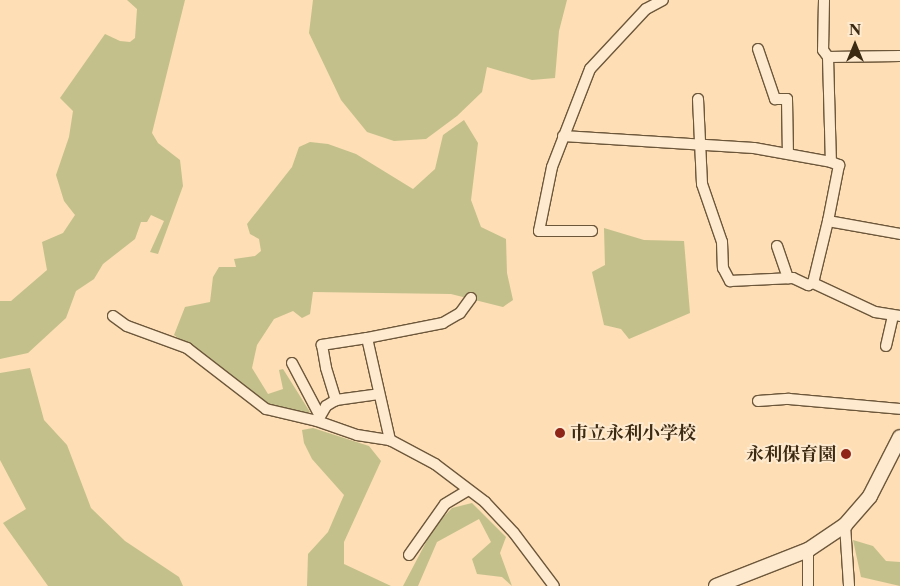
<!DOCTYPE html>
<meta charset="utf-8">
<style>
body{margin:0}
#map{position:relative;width:900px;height:586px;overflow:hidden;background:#fddeb5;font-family:"Libre Caslon Text","Noto Serif JP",serif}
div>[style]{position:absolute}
.green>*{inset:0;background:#c3c08b}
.roads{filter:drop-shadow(1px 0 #6d573b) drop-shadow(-1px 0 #6d573b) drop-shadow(0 1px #6d573b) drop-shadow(0 -1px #6d573b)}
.street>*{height:10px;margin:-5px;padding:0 5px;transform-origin:5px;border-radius:5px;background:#feeacf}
.secondary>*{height:14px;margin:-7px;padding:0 7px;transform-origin:7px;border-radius:7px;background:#feeacf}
.dots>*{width:14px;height:14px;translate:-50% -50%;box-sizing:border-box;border:2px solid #feeacf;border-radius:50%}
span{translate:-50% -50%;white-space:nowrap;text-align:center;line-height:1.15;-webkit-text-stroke:4px #feeacf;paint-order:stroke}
.poi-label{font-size:18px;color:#3d2a12;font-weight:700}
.left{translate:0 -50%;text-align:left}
.right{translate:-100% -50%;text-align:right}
.north{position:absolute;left:830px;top:20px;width:50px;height:50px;-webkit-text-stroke:4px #feeacf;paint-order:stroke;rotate:0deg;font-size:14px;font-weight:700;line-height:20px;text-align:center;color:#3d2a12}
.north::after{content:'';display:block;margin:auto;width:18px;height:22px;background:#3d2a12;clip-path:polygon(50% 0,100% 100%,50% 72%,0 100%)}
</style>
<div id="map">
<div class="green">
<i style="clip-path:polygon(127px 0,185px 0,152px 133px,158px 143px,180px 160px,183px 186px,158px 254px,150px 252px,164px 221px,151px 215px,147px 222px,141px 222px,135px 239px,103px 264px,94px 279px,76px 291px,66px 318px,28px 353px,0 359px,0 301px,11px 301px,47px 270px,42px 242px,63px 233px,75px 215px,64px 201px,56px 175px,69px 137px,73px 111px,60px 98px,105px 34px,120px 41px,130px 42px,135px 38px,137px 9px)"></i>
<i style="clip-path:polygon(313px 0,567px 0,559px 31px,555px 78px,532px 80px,487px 67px,482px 92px,457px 116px,426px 139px,394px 141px,367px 132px,341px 100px,309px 33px)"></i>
<i style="clip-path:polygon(464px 120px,478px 143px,471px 200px,481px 227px,506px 239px,507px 273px,513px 300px,503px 307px,451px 294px,313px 292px,310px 314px,302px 318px,293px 311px,274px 319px,257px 345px,252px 368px,268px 394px,283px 389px,279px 370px,283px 369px,310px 412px,304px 414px,268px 405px,174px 335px,185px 307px,210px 302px,213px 277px,219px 267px,236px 267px,234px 259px,255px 256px,261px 251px,259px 239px,250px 234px,247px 224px,292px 167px,299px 147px,310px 142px,328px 144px,356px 154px,413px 189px,435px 169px,443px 135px)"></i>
<i style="clip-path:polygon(604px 228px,644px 240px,684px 241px,690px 313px,629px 339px,621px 329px,604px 325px,592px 272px,605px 265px)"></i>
<i style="clip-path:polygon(30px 368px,44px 420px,67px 445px,91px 508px,125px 541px,179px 577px,183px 586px,48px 586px,3px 523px,26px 509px,0 460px,0 373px)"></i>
<i style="clip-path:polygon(313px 428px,369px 446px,381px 461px,344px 542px,344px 564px,391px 586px,307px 586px,308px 554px,328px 532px,344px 495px,312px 459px,304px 443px,302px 430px)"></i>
<i style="clip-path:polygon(472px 503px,506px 537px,500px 553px,512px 586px,502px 577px,477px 574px,472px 559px,491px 542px,479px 519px,437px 542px,418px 586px,403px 586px,434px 527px,452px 508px)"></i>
<i style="clip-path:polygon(853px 540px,873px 546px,886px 561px,900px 562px,900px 586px,861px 577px)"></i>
</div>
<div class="roads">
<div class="street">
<i style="left:824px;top:0;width:50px;rotate:91.1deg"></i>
<i style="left:823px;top:50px;width:9px;rotate:54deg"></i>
<i style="left:828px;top:57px;width:72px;rotate:-0.8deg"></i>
<i style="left:758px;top:49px;width:53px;rotate:71.2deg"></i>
<i style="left:775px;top:99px;width:12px"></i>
<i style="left:787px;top:99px;width:55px;rotate:89deg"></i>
<i style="left:828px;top:57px;width:105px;rotate:88.4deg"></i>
<i style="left:831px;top:162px;width:9px;rotate:21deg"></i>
<i style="left:839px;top:165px;width:57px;rotate:101.1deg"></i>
<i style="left:828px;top:221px;width:73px;rotate:10.2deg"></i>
<i style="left:698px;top:99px;width:85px;rotate:87.3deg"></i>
<i style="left:702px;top:184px;width:61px;rotate:71deg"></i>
<i style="left:722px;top:242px;width:26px;rotate:88deg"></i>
<i style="left:723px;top:268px;width:15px;rotate:62deg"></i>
<i style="left:730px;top:281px;width:63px;rotate:-2.7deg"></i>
<i style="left:793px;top:278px;width:17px;rotate:25deg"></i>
<i style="left:808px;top:285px;width:5px;rotate:-22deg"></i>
<i style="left:813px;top:283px;width:68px;rotate:25.1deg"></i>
<i style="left:875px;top:312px;width:25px;rotate:9deg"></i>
<i style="left:563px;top:136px;width:191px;rotate:3.6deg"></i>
<i style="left:754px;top:148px;width:78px;rotate:10.3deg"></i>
<i style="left:592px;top:231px;width:53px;rotate:180deg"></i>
<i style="left:539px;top:231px;width:65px;rotate:-78.5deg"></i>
<i style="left:552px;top:167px;width:105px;rotate:-68.8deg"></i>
<i style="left:590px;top:69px;width:82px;rotate:-47deg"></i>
<i style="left:646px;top:9px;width:19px;rotate:-28deg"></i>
<i style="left:777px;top:246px;width:34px;rotate:71deg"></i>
<i style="left:813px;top:283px;width:64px;rotate:-76.4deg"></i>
<i style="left:471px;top:298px;width:19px;rotate:126deg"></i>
<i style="left:460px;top:313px;width:20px;rotate:150deg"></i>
<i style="left:443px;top:323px;width:77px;rotate:168.8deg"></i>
<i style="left:367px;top:338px;width:105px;rotate:77.3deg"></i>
<i style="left:390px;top:440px;width:51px;rotate:28.1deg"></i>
<i style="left:435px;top:464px;width:63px;rotate:37.2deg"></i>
<i style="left:485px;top:502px;width:42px;rotate:46.9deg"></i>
<i style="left:514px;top:533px;width:66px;rotate:53deg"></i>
<i style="left:113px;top:316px;width:17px;rotate:36deg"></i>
<i style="left:127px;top:326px;width:64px;rotate:20.1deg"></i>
<i style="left:187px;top:348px;width:100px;rotate:37.7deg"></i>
<i style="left:266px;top:409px;width:52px;rotate:13.2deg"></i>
<i style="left:317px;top:421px;width:42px;rotate:19.3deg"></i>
<i style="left:357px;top:435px;width:33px;rotate:9deg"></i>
<i style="left:367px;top:338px;width:46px;rotate:171.2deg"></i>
<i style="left:322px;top:345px;width:23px;rotate:80deg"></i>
<i style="left:326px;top:368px;width:34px;rotate:73deg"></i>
<i style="left:336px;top:400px;width:43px;rotate:-7.9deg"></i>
<i style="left:886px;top:346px;width:31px;rotate:-77deg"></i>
<i style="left:292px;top:363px;width:60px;rotate:62.2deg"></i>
<i style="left:758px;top:401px;width:31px;rotate:-4deg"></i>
<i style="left:789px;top:399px;width:111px;rotate:5.1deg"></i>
<i style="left:318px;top:420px;width:16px;rotate:-60deg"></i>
<i style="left:326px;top:406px;width:12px;rotate:-31deg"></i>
<i style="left:845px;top:525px;width:61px;rotate:86.2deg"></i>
<i style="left:808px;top:550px;width:36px;rotate:90deg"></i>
<i style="left:409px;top:555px;width:62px;rotate:-54.8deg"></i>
<i style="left:445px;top:504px;width:27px;rotate:-31deg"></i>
</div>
<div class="secondary">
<i style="left:716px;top:586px;width:99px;rotate:-21.4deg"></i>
<i style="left:808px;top:550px;width:45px;rotate:-34deg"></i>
<i style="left:845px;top:525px;width:38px;rotate:-49deg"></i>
<i style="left:870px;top:496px;width:66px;rotate:-63deg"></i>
</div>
</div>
<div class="dots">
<i style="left:560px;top:433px;background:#8f2418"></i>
<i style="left:846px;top:454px;background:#8f2418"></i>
</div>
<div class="poi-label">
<span class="left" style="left:570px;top:433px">市立永利小学校</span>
<span class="right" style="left:836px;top:454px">永利保育園</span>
</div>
<div class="north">N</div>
</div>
